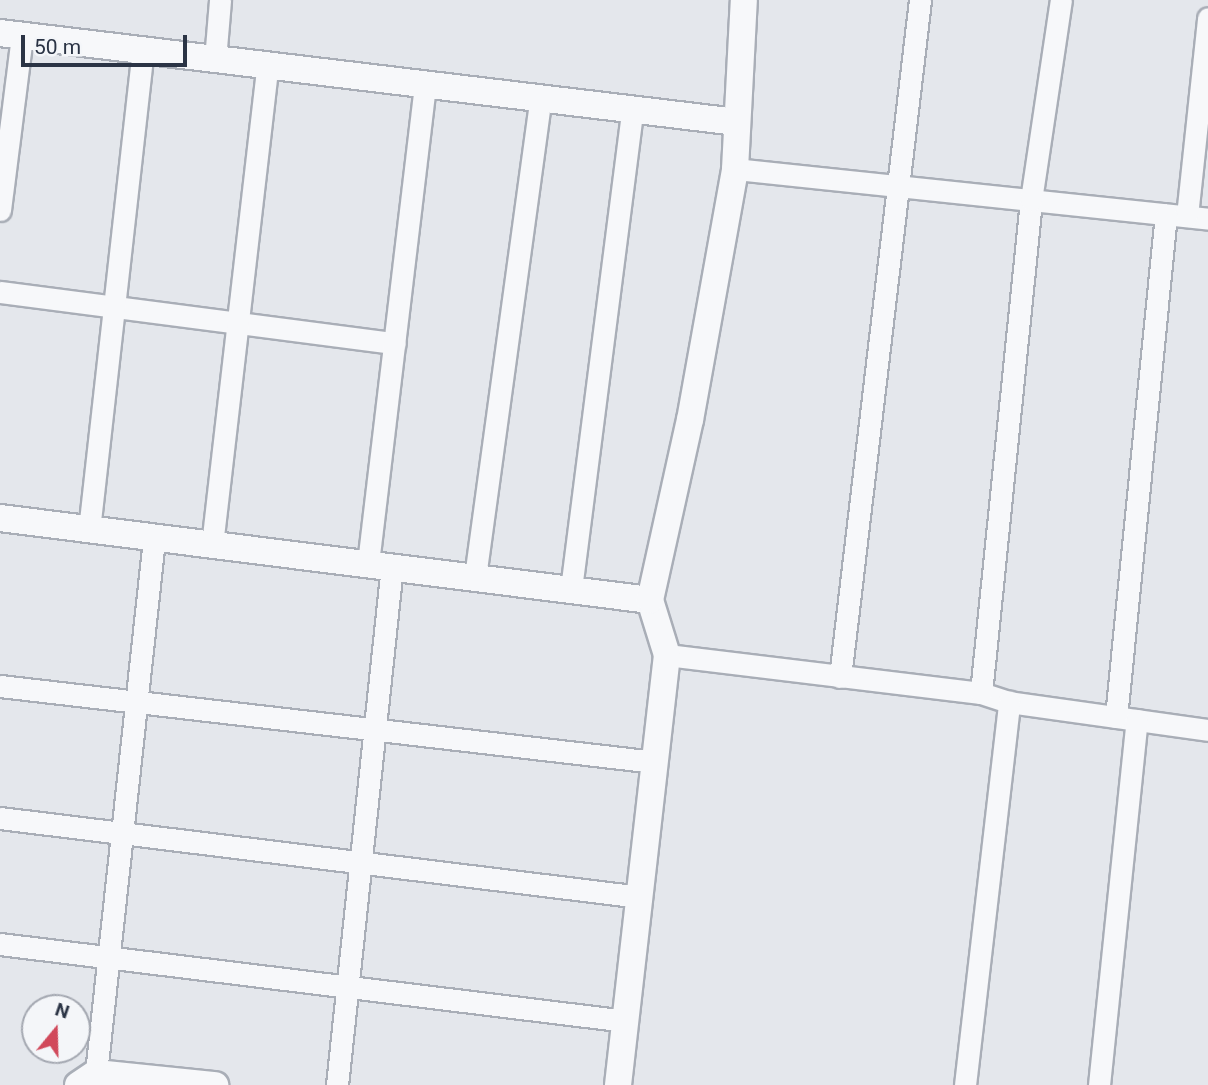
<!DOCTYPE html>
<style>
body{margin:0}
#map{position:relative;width:1208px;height:1085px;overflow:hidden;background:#e4e7ec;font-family:Roboto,sans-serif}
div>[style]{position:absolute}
.roads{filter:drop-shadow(2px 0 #a9aeb7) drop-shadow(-2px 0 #a9aeb7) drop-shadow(0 2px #a9aeb7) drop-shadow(0 -2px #a9aeb7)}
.minor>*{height:21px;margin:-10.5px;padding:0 10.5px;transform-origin:10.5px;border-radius:10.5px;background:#f7f8fa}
.tertiary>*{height:26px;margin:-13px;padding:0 13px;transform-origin:13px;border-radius:13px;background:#f7f8fa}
span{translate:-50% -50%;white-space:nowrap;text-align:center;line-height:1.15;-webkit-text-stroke:6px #f4f6f9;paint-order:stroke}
.north{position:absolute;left:21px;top:994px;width:70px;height:70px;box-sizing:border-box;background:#f4f6f9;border:2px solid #a4a8b1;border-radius:50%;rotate:19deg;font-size:19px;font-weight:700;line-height:28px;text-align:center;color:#2b3445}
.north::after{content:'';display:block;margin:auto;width:24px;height:32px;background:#d1495b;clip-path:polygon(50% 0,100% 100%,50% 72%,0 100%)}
.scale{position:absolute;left:21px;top:35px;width:166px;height:32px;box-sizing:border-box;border:4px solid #2b3445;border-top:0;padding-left:9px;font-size:21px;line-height:24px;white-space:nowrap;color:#2b3445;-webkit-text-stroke:5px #f4f6f9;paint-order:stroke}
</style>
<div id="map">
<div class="roads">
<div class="minor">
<i style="left:215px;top:60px;width:60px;rotate:-85.2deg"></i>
<i style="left:735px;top:169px;width:476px;rotate:6deg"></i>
<i style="left:0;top:210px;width:175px;rotate:-82.8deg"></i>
<i style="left:1187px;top:216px;width:199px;rotate:-83.9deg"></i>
<i style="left:0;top:292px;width:398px;rotate:7.4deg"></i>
<i style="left:89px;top:530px;width:482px;rotate:-83.6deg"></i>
<i style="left:212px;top:545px;width:481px;rotate:-83.4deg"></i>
<i style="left:368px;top:563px;width:479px;rotate:-83.2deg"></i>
<i style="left:475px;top:577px;width:481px;rotate:-82.2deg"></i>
<i style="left:571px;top:589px;width:483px;rotate:-82.7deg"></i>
<i style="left:667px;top:655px;width:316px;rotate:6.9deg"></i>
<i style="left:981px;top:693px;width:29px;rotate:18deg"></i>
<i style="left:1009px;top:702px;width:201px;rotate:8deg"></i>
<i style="left:840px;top:677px;width:682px;rotate:-83.26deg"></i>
<i style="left:0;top:686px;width:659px;rotate:6.62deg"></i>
<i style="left:981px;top:693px;width:496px;rotate:-84.2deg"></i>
<i style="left:1031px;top:200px;width:202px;rotate:-81.5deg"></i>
<i style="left:1116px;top:717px;width:505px;rotate:-84.32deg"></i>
<i style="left:0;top:818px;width:646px;rotate:7.03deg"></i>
<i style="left:0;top:944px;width:631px;rotate:7.01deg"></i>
<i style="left:96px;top:1073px;width:537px;rotate:-83.8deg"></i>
<i style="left:337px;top:1085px;width:522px;rotate:-83.95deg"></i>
<i style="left:965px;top:1085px;width:386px;rotate:-83.4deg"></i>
<i style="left:1099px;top:1085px;width:367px;rotate:-84.1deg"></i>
</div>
<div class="tertiary">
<i style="left:0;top:33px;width:741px;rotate:6.89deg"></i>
<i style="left:0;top:518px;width:655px;rotate:7.19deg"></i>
<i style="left:78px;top:1085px;width:22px;rotate:-34deg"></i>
<i style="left:96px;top:1073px;width:120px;rotate:5.8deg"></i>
<i style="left:618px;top:1085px;width:433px;rotate:-83.5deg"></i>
<i style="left:667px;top:655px;width:58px;rotate:-107.2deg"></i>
<i style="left:650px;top:600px;width:184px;rotate:-77.5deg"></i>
<i style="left:690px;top:420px;width:255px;rotate:-79.8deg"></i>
<i style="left:735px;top:169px;width:169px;rotate:-87deg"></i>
</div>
</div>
<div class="north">N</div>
<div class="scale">50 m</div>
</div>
